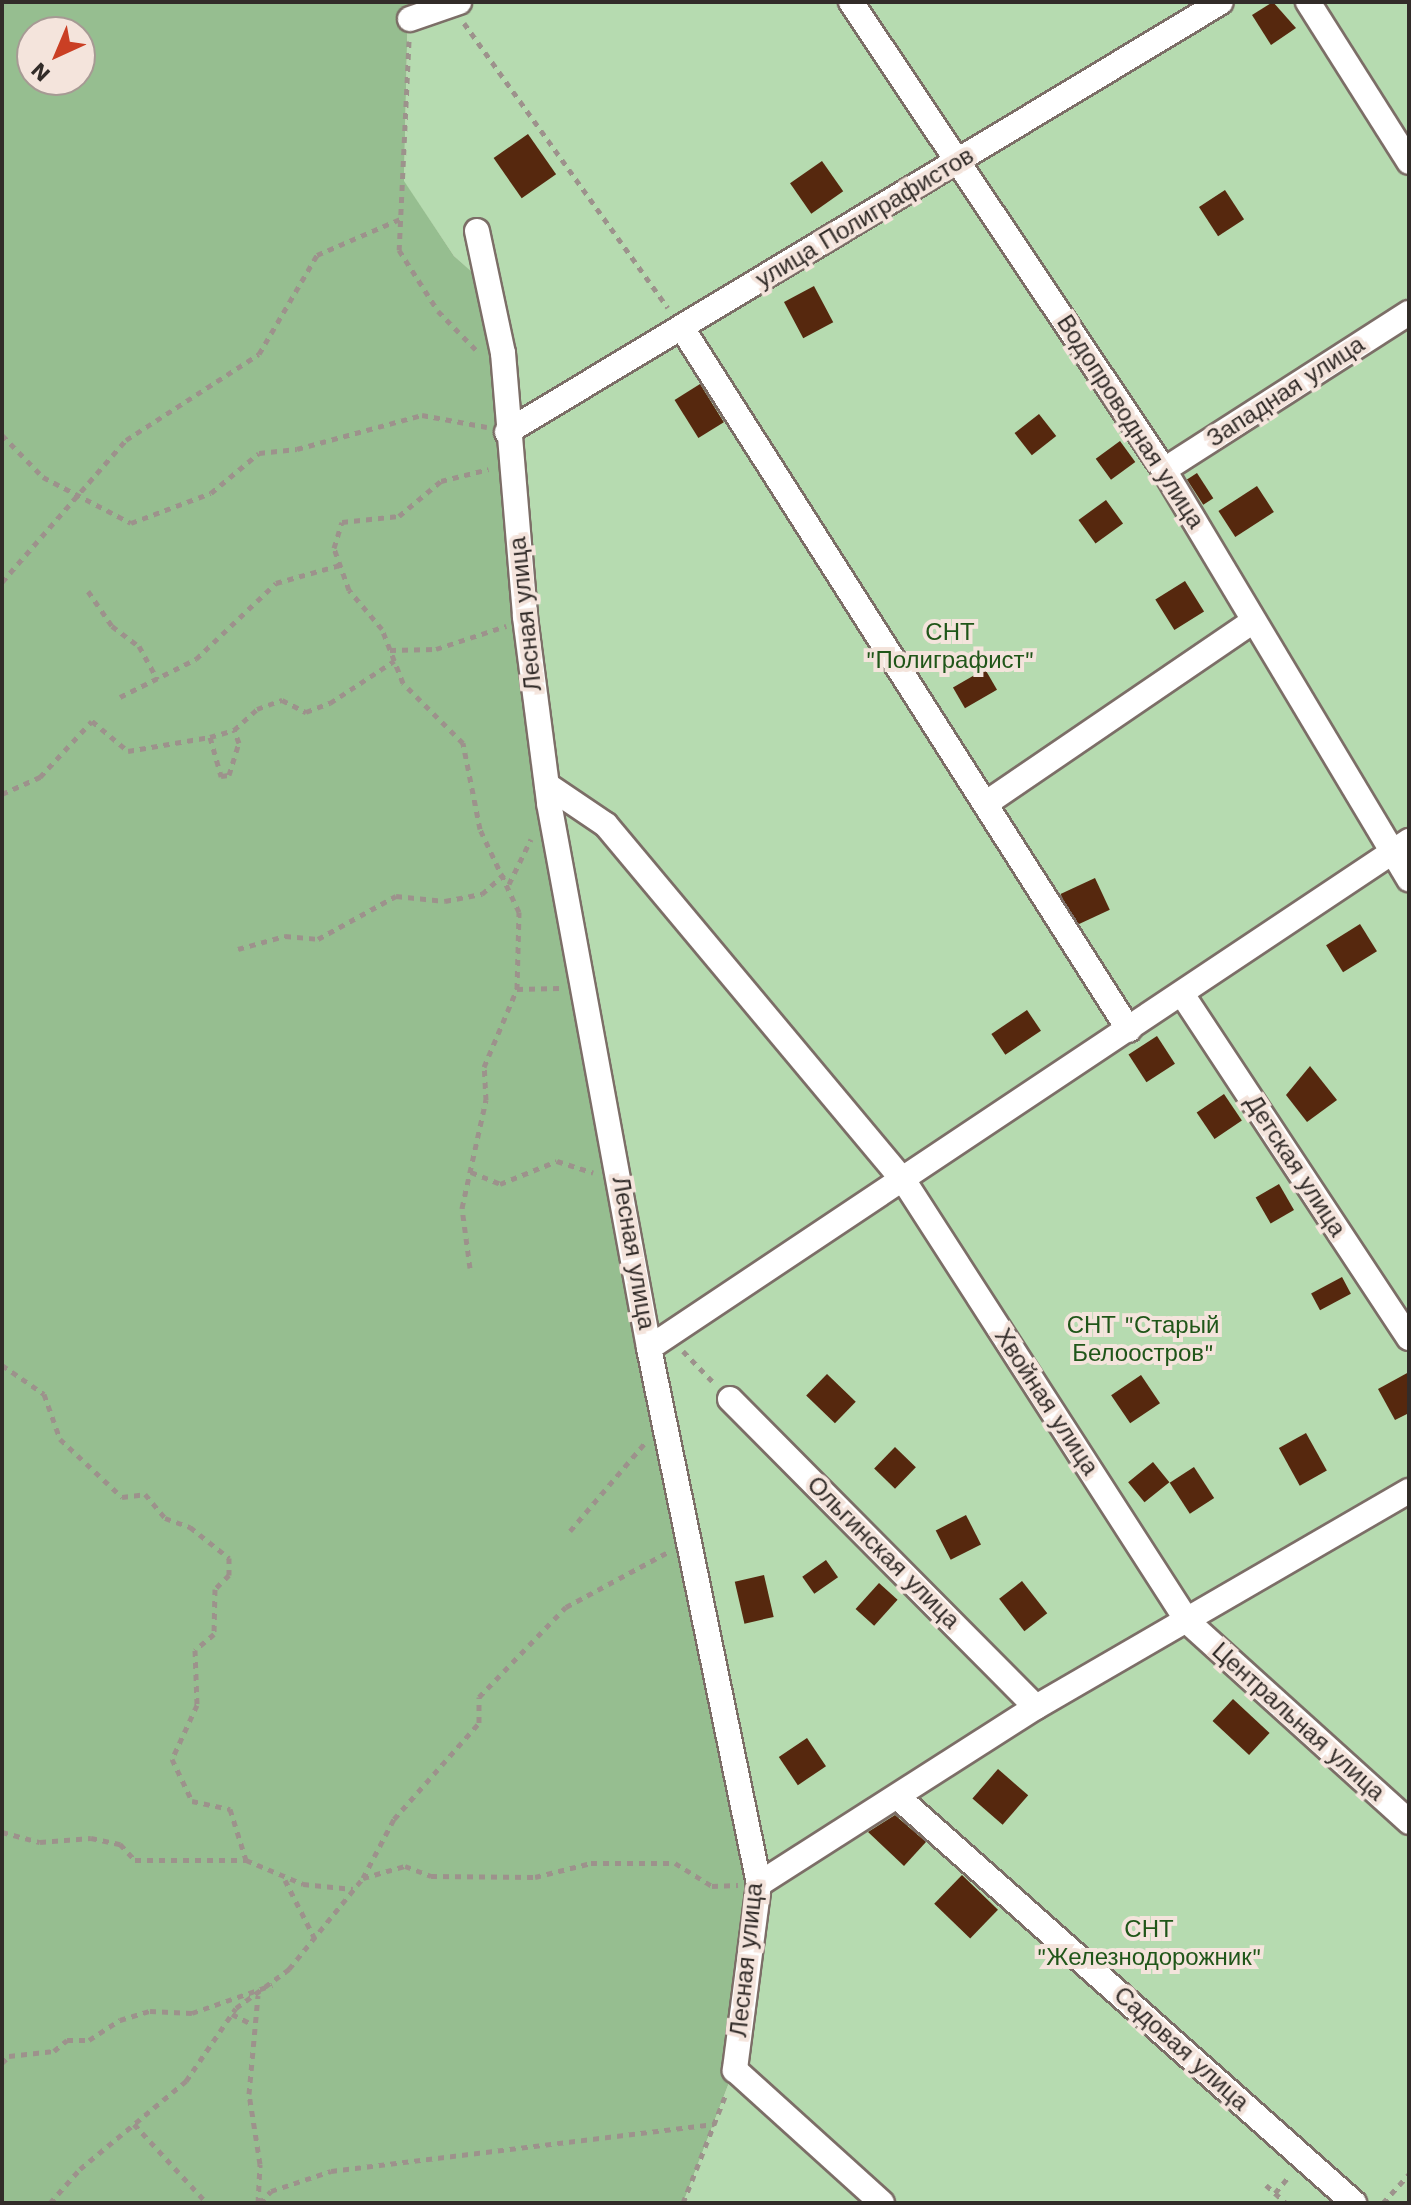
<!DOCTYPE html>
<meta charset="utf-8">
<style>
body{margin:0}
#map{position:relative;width:1411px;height:2205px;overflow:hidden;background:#f4e4dc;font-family:"Work Sans",sans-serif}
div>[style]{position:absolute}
.green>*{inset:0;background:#b6dbb0}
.forest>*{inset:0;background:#96be90}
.building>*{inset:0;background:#56280e;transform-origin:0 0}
.path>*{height:5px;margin-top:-2.5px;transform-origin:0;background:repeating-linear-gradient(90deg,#9d928c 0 6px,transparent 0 12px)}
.roads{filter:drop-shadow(2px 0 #7c6e67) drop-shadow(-2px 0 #7c6e67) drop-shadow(0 2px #7c6e67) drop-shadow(0 -2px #7c6e67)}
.street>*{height:24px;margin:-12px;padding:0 12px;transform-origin:12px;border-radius:12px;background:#fff}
span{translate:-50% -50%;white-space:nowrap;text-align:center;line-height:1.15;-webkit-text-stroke:8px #f4e4dc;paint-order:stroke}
.street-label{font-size:24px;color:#322c29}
.park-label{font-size:24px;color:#205619}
.frame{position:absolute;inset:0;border:4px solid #322c29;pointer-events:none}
.north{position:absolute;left:16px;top:16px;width:80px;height:80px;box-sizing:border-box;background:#f4e4dc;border:2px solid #a69a94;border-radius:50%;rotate:224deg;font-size:22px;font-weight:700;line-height:32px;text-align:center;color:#322c29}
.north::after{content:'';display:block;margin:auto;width:28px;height:36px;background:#ca3f24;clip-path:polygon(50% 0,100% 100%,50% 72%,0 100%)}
</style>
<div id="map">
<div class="green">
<i style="clip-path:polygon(408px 2px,1409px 2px,1409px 2203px,683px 2203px,735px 2067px,554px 830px,491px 290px,454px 256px,404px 182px)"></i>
</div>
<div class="forest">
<i style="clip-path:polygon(evenodd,2px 2px,408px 2px,404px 181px,454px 256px,491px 289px,524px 609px,758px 1881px,735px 2067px,683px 2203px,2px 2203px,2px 2px,32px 32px,80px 32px,80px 80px,32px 80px,32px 32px)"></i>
</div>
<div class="building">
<i style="clip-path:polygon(1273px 2px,1296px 28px,1271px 45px,1252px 15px)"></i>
<i style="left:528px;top:134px;width:49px;height:42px;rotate:55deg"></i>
<i style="left:822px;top:161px;width:37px;height:39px;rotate:55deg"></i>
<i style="left:1225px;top:190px;width:35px;height:31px;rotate:57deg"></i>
<i style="left:814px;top:286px;width:41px;height:34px;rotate:62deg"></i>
<i style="left:700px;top:384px;width:45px;height:30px;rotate:58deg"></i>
<i style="left:1039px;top:414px;width:28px;height:31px;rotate:52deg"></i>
<i style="left:1120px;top:441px;width:26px;height:30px;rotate:54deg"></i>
<i style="left:1197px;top:473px;width:30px;height:12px;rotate:57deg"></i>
<i style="left:1257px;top:486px;width:31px;height:46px;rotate:57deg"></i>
<i style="left:1106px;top:500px;width:29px;height:34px;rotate:54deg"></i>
<i style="left:1185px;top:581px;width:36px;height:35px;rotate:58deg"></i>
<i style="left:985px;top:669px;width:24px;height:37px;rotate:60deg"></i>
<i style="left:1095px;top:878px;width:35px;height:38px;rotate:65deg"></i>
<i style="left:1360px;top:924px;width:32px;height:40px;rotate:58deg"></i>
<i style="left:1027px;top:1010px;width:25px;height:43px;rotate:56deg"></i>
<i style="left:1157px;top:1036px;width:33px;height:34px;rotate:57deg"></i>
<i style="clip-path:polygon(1310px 1066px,1337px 1100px,1307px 1122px,1286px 1095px)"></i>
<i style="left:1224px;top:1094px;width:32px;height:33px;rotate:56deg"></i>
<i style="left:1279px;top:1184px;width:30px;height:27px;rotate:60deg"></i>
<i style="left:1342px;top:1277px;width:19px;height:35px;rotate:62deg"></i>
<i style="clip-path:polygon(1409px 1372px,1409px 1413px,1395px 1420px,1378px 1389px)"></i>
<i style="left:827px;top:1374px;width:40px;height:30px;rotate:44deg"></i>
<i style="left:1141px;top:1375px;width:34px;height:36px;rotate:56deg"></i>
<i style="left:1306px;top:1433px;width:43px;height:31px;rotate:61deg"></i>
<i style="left:895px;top:1447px;width:29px;height:30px;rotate:44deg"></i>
<i style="left:1153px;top:1462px;width:26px;height:32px;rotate:51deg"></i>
<i style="left:1194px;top:1467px;width:37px;height:29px;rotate:57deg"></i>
<i style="left:966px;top:1515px;width:33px;height:34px;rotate:63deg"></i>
<i style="left:826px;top:1560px;width:21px;height:29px;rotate:55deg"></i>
<i style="left:764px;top:1575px;width:43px;height:30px;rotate:77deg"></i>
<i style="left:1022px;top:1581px;width:41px;height:29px;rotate:52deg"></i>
<i style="left:879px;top:1583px;width:25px;height:35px;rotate:42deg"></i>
<i style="left:1233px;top:1699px;width:50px;height:30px;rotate:43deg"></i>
<i style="left:807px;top:1738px;width:34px;height:34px;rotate:56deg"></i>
<i style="left:998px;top:1769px;width:40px;height:39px;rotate:41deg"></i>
<i style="clip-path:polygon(895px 1815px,926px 1842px,904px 1866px,868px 1832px)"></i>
<i style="left:962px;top:1875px;width:50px;height:40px;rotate:44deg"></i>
</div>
<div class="path">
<i style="left:464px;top:23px;width:350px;rotate:54.4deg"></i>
<i style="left:409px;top:41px;width:209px;rotate:92.7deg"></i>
<i style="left:399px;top:250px;width:72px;rotate:57.4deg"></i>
<i style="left:438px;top:311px;width:56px;rotate:45.7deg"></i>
<i style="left:2px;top:435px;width:59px;rotate:45.7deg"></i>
<i style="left:43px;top:477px;width:99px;rotate:27.6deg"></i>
<i style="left:131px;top:523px;width:85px;rotate:-20.6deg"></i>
<i style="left:211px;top:493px;width:62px;rotate:-39.8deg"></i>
<i style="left:259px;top:453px;width:38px;rotate:-6deg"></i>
<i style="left:297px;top:449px;width:130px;rotate:-15.2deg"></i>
<i style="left:422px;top:415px;width:66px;rotate:10.5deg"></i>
<i style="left:2px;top:582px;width:189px;rotate:-48.9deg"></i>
<i style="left:126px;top:440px;width:158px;rotate:-32.9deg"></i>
<i style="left:259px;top:354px;width:115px;rotate:-59.6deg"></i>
<i style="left:317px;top:255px;width:90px;rotate:-23.4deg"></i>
<i style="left:88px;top:591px;width:42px;rotate:55.6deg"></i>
<i style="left:112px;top:626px;width:34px;rotate:37deg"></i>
<i style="left:139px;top:646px;width:38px;rotate:61deg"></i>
<i style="left:390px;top:650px;width:46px;rotate:-1.2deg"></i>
<i style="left:436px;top:649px;width:74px;rotate:-18.2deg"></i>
<i style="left:120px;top:697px;width:85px;rotate:-26.6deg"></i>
<i style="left:196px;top:659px;width:110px;rotate:-43.5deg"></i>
<i style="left:276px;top:583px;width:66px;rotate:-15.7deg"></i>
<i style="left:210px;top:737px;width:41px;rotate:74.2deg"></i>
<i style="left:221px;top:776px;width:8px;rotate:-7deg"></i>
<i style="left:229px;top:775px;width:34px;rotate:-73deg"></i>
<i style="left:239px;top:743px;width:14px;rotate:-111deg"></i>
<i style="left:2px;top:794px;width:42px;rotate:-24.1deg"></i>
<i style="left:40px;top:777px;width:76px;rotate:-47.1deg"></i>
<i style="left:92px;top:721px;width:47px;rotate:39.8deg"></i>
<i style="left:128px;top:751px;width:83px;rotate:-9.7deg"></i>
<i style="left:210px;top:737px;width:25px;rotate:-16deg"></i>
<i style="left:234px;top:730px;width:31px;rotate:-42deg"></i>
<i style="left:257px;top:709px;width:27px;rotate:-20deg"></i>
<i style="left:282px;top:700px;width:27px;rotate:27deg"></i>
<i style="left:306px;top:712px;width:26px;rotate:-21deg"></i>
<i style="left:330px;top:703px;width:77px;rotate:-33.3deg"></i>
<i style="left:509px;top:884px;width:50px;rotate:-63.9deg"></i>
<i style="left:238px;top:949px;width:49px;rotate:-15.5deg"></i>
<i style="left:285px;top:936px;width:33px;rotate:5deg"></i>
<i style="left:318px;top:939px;width:89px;rotate:-28.9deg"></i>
<i style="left:396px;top:896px;width:49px;rotate:5.8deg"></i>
<i style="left:445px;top:901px;width:38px;rotate:-11deg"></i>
<i style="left:482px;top:894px;width:30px;rotate:-42deg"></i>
<i style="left:517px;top:989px;width:42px;rotate:-1.4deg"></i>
<i style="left:471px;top:1172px;width:31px;rotate:22deg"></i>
<i style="left:500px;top:1184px;width:61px;rotate:-22deg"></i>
<i style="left:557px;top:1161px;width:38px;rotate:18deg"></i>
<i style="left:470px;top:1268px;width:61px;rotate:-97.6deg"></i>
<i style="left:462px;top:1208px;width:111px;rotate:-77.5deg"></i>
<i style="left:486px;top:1100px;width:33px;rotate:-93deg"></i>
<i style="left:484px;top:1067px;width:85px;rotate:-67.1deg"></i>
<i style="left:517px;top:989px;width:77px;rotate:-88.5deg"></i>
<i style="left:519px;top:912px;width:92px;rotate:-115.2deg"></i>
<i style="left:480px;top:829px;width:88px;rotate:-101.2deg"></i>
<i style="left:463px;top:743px;width:85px;rotate:-135deg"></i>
<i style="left:403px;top:683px;width:58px;rotate:-111.3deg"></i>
<i style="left:382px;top:629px;width:51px;rotate:-130.2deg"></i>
<i style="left:349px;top:590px;width:45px;rotate:-109.7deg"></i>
<i style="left:334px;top:548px;width:27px;rotate:-73deg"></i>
<i style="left:342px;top:522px;width:57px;rotate:-6deg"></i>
<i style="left:399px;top:516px;width:55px;rotate:-39.8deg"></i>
<i style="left:441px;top:481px;width:49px;rotate:-14deg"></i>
<i style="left:683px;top:1351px;width:46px;rotate:45.9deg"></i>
<i style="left:2px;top:1365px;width:51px;rotate:34.6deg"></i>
<i style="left:44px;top:1394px;width:48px;rotate:70.4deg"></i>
<i style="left:60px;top:1439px;width:85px;rotate:43.1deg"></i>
<i style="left:122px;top:1497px;width:23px;rotate:-7deg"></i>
<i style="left:145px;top:1494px;width:31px;rotate:50deg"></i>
<i style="left:165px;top:1518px;width:27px;rotate:20deg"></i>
<i style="left:190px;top:1527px;width:50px;rotate:38.5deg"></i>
<i style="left:229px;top:1558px;width:17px;rotate:90deg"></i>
<i style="left:229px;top:1575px;width:20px;rotate:135deg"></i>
<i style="left:215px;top:1589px;width:45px;rotate:91.3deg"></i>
<i style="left:214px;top:1634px;width:25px;rotate:140deg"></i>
<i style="left:195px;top:1650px;width:55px;rotate:87.9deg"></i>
<i style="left:197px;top:1705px;width:60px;rotate:114.8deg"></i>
<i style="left:172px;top:1759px;width:47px;rotate:64.5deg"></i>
<i style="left:192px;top:1801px;width:39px;rotate:12deg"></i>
<i style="left:230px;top:1809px;width:53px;rotate:72.6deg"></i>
<i style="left:570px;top:1531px;width:116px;rotate:-49.6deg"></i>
<i style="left:2px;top:1832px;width:39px;rotate:15deg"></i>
<i style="left:40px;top:1842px;width:51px;rotate:-4.5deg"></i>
<i style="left:91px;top:1838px;width:30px;rotate:12deg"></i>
<i style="left:120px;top:1844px;width:22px;rotate:47deg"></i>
<i style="left:135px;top:1860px;width:111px"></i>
<i style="left:246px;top:1860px;width:62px;rotate:22.8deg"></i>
<i style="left:303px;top:1884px;width:50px;rotate:5.7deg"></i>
<i style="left:363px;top:1878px;width:67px;rotate:-62.3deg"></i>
<i style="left:394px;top:1819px;width:128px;rotate:-48.5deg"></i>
<i style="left:479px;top:1723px;width:26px;rotate:-90deg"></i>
<i style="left:479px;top:1697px;width:125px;rotate:-46deg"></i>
<i style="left:566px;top:1607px;width:118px;rotate:-28.3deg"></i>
<i style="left:285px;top:1880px;width:66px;rotate:63deg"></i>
<i style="left:232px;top:2014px;width:22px;rotate:27deg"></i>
<i style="left:2px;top:2063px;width:10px;rotate:-45deg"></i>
<i style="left:9px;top:2056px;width:45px;rotate:-6.3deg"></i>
<i style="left:54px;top:2051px;width:17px;rotate:-40deg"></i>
<i style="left:67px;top:2040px;width:22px"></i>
<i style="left:89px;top:2040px;width:37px;rotate:-33deg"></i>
<i style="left:120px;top:2020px;width:31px;rotate:-17deg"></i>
<i style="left:150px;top:2011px;width:42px;rotate:2.7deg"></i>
<i style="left:192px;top:2013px;width:85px;rotate:-19.3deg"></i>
<i style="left:134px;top:2124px;width:108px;rotate:47.3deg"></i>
<i style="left:1266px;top:2185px;width:27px;rotate:42deg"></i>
<i style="left:1275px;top:2193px;width:23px;rotate:-50deg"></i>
<i style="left:50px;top:2203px;width:45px;rotate:-48.6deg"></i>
<i style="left:80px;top:2169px;width:138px;rotate:-39.7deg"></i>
<i style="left:186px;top:2081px;width:88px;rotate:-55.6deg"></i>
<i style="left:236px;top:2008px;width:66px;rotate:-36.3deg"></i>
<i style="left:289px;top:1969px;width:117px;rotate:-50.9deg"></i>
<i style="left:363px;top:1878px;width:44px;rotate:-15.9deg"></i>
<i style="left:405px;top:1866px;width:28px;rotate:21deg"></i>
<i style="left:431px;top:1876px;width:104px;rotate:0.6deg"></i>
<i style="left:535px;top:1877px;width:58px;rotate:-14deg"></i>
<i style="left:591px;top:1863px;width:84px"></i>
<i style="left:675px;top:1863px;width:44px;rotate:31.9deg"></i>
<i style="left:712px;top:1886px;width:26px;rotate:-2deg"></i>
<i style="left:258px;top:2203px;width:39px;rotate:-87deg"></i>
<i style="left:260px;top:2164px;width:71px;rotate:-98.9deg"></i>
<i style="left:249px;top:2094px;width:99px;rotate:-84.8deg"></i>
<i style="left:260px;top:2203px;width:16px;rotate:-47deg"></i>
<i style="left:271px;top:2191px;width:63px;rotate:-18.4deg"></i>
<i style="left:331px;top:2171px;width:386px;rotate:-7deg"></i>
<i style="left:683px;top:2203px;width:117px;rotate:-68.5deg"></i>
<i style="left:1383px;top:2203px;width:39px;rotate:-48deg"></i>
</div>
<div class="roads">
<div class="street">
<i style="left:851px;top:2px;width:563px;rotate:56.23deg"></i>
<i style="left:1164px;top:470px;width:477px;rotate:59.1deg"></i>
<i style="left:1308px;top:2px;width:189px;rotate:57.7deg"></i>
<i style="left:410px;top:19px;width:52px;rotate:-19.1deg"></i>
<i style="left:477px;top:231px;width:125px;rotate:78deg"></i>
<i style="left:503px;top:353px;width:265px;rotate:85.2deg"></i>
<i style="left:525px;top:617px;width:188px;rotate:82.6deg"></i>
<i style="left:549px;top:803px;width:554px;rotate:79.6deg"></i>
<i style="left:649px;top:1348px;width:547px;rotate:78.4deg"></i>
<i style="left:759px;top:1884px;width:188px;rotate:97.4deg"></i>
<i style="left:735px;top:2070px;width:198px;rotate:42.1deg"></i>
<i style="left:682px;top:328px;width:832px;rotate:57.51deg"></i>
<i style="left:507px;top:432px;width:833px;rotate:-31.06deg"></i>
<i style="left:1164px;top:470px;width:291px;rotate:-32.7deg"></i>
<i style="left:547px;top:785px;width:71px;rotate:34.1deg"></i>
<i style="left:606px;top:825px;width:464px;rotate:50.1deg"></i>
<i style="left:904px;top:1181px;width:525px;rotate:57.22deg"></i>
<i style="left:1188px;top:1622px;width:298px;rotate:42.1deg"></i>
<i style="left:988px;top:802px;width:321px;rotate:-34.3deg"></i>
<i style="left:1182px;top:994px;width:412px;rotate:56.6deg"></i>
<i style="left:649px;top:1348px;width:914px;rotate:-33.71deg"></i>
<i style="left:730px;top:1399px;width:434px;rotate:45.2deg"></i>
<i style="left:900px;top:1799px;width:608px;rotate:41.66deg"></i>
<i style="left:759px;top:1884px;width:329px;rotate:-32.6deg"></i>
<i style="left:1036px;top:1707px;width:431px;rotate:-30.1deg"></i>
</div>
</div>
<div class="street-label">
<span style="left:865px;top:218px;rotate:-31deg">улица Полиграфистов</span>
<span style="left:1286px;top:392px;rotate:-33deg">Западная улица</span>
<span style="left:1130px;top:422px;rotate:57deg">Водопроводная улица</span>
<span style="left:526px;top:614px;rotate:-96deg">Лесная улица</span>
<span style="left:1295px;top:1166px;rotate:57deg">Детская улица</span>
<span style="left:633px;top:1253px;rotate:80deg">Лесная улица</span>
<span style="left:1046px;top:1402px;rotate:57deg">Хвойная улица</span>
<span style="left:883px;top:1553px;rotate:45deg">Ольгинская улица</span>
<span style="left:1298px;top:1722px;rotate:42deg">Центральная улица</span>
<span style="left:747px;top:1960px;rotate:-84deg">Лесная улица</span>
<span style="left:1181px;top:2049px;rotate:42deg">Садовая улица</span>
</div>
<div class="park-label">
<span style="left:950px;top:647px">СНТ<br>"Полиграфист"</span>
<span style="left:1143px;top:1340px">СНТ "Старый<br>Белоостров"</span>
<span style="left:1149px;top:1944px">СНТ<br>"Железнодорожник"</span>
</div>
<div class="frame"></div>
<div class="north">N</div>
</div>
